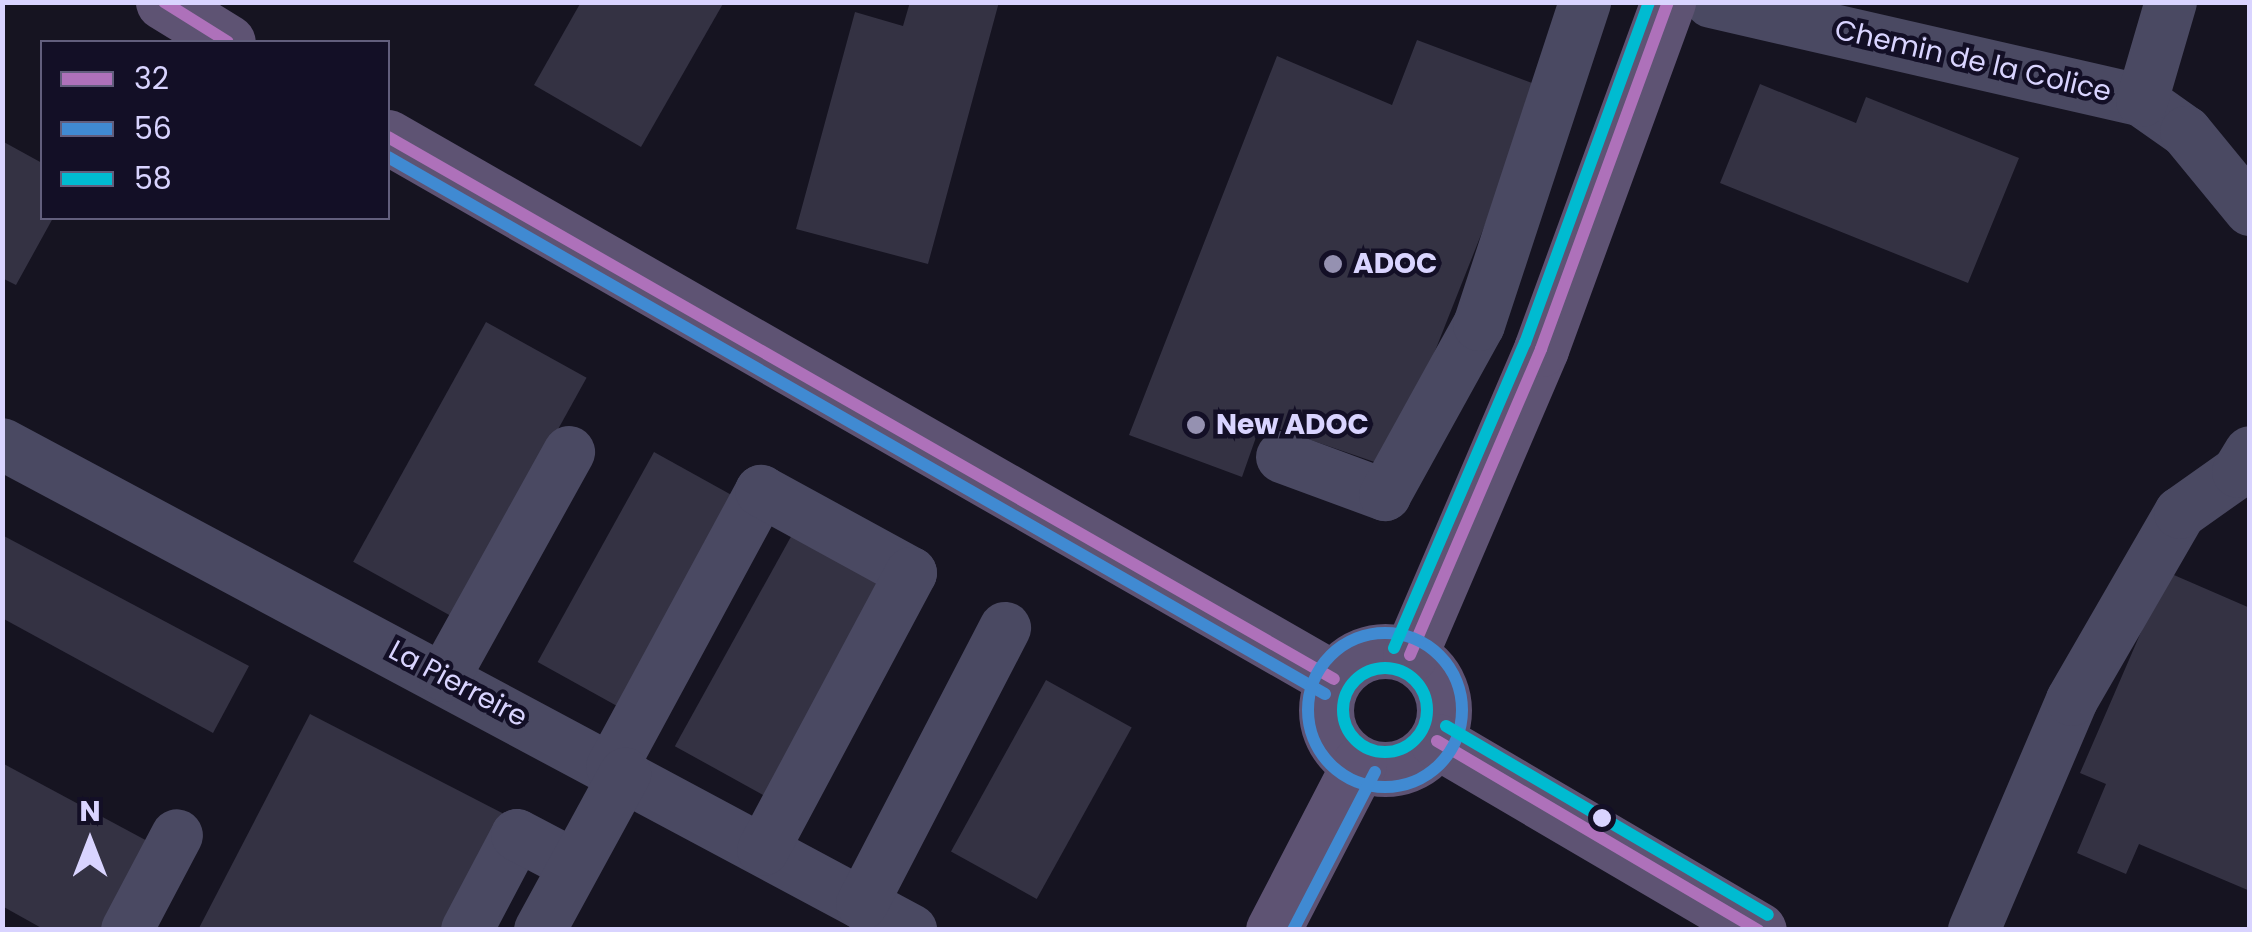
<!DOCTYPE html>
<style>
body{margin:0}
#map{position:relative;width:2252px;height:932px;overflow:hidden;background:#161421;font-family:Poppins,sans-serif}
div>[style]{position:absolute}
.building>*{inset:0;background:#343243;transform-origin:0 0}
.minor>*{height:52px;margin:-26px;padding:0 26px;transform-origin:26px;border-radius:26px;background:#4a4962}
.major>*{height:55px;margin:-27.5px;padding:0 27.5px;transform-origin:27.5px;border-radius:27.5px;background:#5e5373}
.major>.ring{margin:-27.5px;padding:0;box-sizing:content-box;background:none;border:55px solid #5e5373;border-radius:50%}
.bus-1>*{height:12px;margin:-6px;padding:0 6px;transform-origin:6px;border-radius:6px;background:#ae71ba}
.bus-2>*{height:12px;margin:-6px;padding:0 6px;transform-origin:6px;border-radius:6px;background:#408ad2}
.bus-2>.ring{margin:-6px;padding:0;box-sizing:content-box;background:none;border:12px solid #408ad2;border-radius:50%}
.bus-3>*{height:12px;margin:-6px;padding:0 6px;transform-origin:6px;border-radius:6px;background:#00bbd1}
.bus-3>.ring{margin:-6px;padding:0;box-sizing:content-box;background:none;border:12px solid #00bbd1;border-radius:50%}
.dots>*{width:28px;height:28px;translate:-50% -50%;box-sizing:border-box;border:5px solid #130f26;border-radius:50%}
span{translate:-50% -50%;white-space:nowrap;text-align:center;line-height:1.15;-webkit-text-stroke:9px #130f26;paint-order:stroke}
.street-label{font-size:28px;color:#d9d4ff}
.poi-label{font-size:28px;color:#d9d4ff;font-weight:700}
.left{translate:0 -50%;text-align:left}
.frame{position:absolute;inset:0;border:5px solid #d9d4ff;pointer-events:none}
.legend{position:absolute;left:40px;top:40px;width:350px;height:180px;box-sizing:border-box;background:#130f26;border:2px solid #625e7d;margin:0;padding:12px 18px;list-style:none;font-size:30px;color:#d9d4ff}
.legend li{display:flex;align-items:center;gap:20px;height:50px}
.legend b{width:50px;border:2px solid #625e7d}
.north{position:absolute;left:40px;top:792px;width:100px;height:100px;-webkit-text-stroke:8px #130f26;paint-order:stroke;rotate:0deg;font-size:28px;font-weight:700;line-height:40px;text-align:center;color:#d9d4ff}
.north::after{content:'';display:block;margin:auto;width:35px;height:45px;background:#d9d4ff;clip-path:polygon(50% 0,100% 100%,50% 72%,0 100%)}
</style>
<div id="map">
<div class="building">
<i style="clip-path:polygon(581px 2px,724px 2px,641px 147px,534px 85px)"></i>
<i style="clip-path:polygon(910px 2px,999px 2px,928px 264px,796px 229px,855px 12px,903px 26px)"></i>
<i style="clip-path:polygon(1417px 40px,1540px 86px,1389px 467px,1261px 423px,1242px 477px,1129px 435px,1277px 56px,1392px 105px)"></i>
<i style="clip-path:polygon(1760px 84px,1856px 123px,1866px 97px,2019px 158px,1968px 283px,1720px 183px)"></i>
<i style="clip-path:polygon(2px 141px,42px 163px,42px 218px,53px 218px,16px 285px,2px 278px)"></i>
<i style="left:486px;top:322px;width:115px;height:274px;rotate:29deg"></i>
<i style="left:654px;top:452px;width:99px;height:240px;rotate:29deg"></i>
<i style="left:798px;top:524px;width:110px;height:254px;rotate:29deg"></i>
<i style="clip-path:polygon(2px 535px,249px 666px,213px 733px,2px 618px)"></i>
<i style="clip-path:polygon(2167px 572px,2250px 608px,2250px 891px,2139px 844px,2126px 874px,2077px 853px,2106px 784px,2080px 773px)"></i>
<i style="left:1046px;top:680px;width:98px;height:196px;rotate:29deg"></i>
<i style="clip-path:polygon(310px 714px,506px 815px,446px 930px,198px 930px)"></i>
<i style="clip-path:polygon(2px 763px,151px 843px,104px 930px,45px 930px,2px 906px)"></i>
</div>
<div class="minor">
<i style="left:1711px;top:2px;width:442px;rotate:12.9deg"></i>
<i style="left:2142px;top:101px;width:54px;rotate:35.2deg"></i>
<i style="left:2186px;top:132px;width:101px;rotate:50.6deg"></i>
<i style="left:2142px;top:101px;width:103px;rotate:-73.7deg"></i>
<i style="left:2px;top:444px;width:1031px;rotate:28.13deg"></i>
<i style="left:1282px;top:457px;width:110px;rotate:20.3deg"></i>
<i style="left:1385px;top:495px;width:194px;rotate:-61.1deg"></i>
<i style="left:1479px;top:325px;width:340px;rotate:-71.8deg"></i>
<i style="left:445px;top:676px;width:256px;rotate:-61deg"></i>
<i style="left:612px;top:767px;width:314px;rotate:-61.6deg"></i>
<i style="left:761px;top:491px;width:171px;rotate:28.7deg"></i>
<i style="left:911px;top:573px;width:314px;rotate:118.1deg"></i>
<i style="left:862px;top:904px;width:311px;rotate:-62.6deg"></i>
<i style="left:127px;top:930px;width:107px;rotate:-62.2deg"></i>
<i style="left:467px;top:930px;width:107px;rotate:-62.2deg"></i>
<i style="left:517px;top:835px;width:64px;rotate:27.8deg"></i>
<i style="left:540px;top:930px;width:178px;rotate:-61.4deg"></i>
<i style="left:1974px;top:930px;width:250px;rotate:-66.9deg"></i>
<i style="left:2072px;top:700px;width:216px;rotate:-60deg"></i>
<i style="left:2180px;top:513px;width:71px;rotate:-35.3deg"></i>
<i style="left:2238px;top:472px;width:23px;rotate:-59deg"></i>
</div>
<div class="major">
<i style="left:163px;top:2px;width:76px;rotate:31.6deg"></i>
<i style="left:388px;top:137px;width:1090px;rotate:29.81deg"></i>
<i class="ring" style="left:1326px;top:651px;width:63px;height:63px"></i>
<i style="left:1410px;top:655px;width:333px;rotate:-66.8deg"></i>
<i style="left:1541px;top:349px;width:370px;rotate:-69.9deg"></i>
<i style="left:1437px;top:741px;width:373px;rotate:30.4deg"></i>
<i style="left:1273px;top:930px;width:187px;rotate:-62.6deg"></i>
</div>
<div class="bus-1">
<i style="left:164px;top:2px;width:75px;rotate:32deg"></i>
<i style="left:388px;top:137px;width:1090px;rotate:29.81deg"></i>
<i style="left:1410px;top:655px;width:333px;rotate:-66.8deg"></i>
<i style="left:1541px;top:349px;width:370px;rotate:-69.9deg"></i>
<i style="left:1437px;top:741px;width:373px;rotate:30.5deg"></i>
</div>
<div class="bus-2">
<i style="left:388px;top:157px;width:1080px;rotate:29.82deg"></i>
<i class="ring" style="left:1308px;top:633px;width:142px;height:142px"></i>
<i style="left:1293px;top:930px;width:178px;rotate:-62.6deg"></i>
</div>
<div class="bus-3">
<i style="left:1394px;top:648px;width:332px;rotate:-66.8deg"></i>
<i style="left:1525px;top:343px;width:363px;rotate:-70deg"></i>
<i class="ring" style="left:1343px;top:668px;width:72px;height:72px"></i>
<i style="left:1446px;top:726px;width:373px;rotate:30.4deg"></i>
</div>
<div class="dots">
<i style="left:1333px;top:264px;background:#9591b1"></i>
<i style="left:1196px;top:425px;background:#9591b1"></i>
<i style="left:1602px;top:818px;background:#d9d4ff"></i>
</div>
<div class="street-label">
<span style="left:1973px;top:61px;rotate:13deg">Chemin de la Colice</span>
<span style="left:458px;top:684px;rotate:28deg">La Pierreire</span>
</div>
<div class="poi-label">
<span class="left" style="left:1353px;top:264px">ADOC</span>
<span class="left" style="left:1216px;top:425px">New ADOC</span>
</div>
<div class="frame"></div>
<ul class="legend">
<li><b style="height:12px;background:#ae71ba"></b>32</li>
<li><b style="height:12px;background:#408ad2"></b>56</li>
<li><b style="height:12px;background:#00bbd1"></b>58</li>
</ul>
<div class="north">N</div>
</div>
